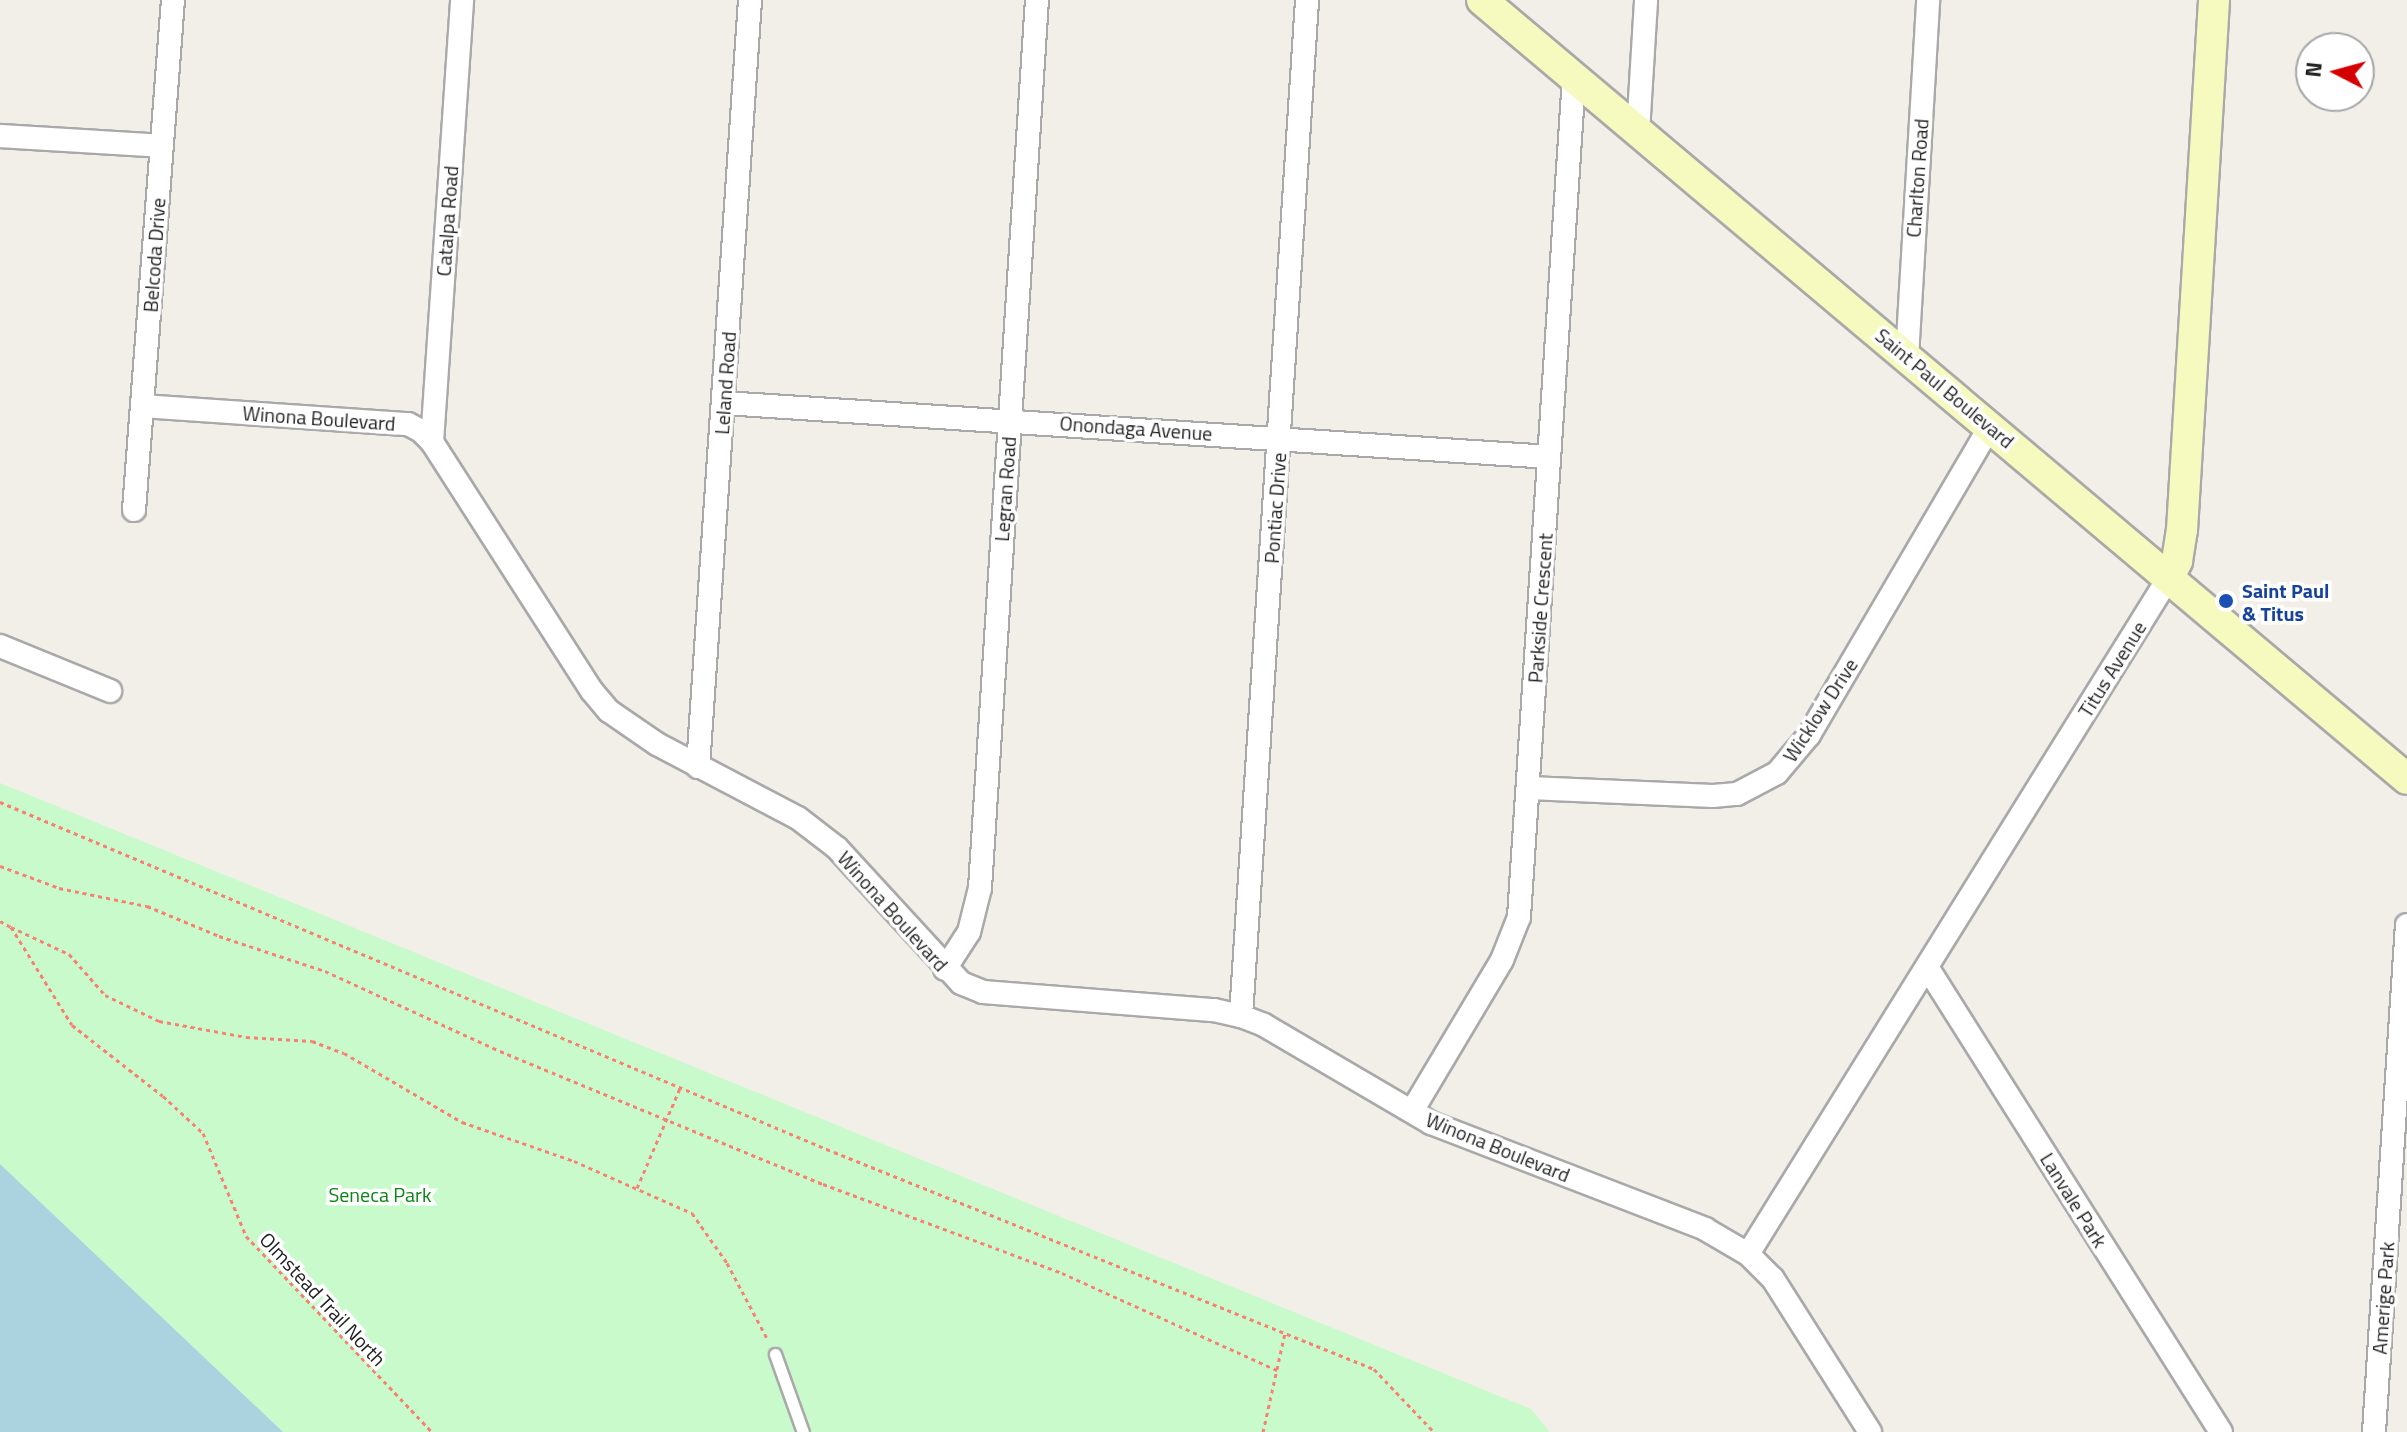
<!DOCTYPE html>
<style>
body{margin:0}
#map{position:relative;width:2407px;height:1432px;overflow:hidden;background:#f2efe9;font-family:"Titillium Web",sans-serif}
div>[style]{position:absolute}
.park>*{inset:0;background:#c8facc}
.water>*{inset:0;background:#aad3df}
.path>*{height:3px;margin-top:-1.5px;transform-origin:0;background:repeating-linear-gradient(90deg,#fa8072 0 4px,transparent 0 8px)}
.roads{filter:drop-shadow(2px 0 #a9a9a9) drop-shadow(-2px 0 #a9a9a9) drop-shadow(0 2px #a9a9a9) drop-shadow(0 -2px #a9a9a9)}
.lane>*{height:11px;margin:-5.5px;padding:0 5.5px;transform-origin:5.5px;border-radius:5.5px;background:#fff}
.street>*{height:22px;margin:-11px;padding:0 11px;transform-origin:11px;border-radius:11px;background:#fff}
.secondary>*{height:30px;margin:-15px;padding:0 15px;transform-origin:15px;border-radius:15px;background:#f7fabf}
.dots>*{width:22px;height:22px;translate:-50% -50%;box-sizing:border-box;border:4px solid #fff;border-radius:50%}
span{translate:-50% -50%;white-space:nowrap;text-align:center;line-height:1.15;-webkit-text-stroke:7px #fff;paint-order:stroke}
.street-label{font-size:20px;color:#222}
.transit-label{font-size:20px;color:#164399;font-weight:700}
.left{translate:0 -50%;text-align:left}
.park-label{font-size:20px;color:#0c8416}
.north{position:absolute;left:2295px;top:32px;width:80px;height:80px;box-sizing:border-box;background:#fff;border:2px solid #a7a7a7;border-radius:50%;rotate:276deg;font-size:22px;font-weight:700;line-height:32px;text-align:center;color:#222}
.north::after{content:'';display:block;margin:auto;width:28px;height:36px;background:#d40000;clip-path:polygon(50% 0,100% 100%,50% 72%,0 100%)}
</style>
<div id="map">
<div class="park">
<i style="clip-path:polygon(0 783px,1531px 1409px,1550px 1432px,283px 1432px,0 1164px)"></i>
</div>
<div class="water">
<i style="clip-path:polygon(0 1164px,283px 1432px,0 1432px)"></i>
</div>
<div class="path">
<i style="left:0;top:802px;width:904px;rotate:22.77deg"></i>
<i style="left:834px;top:1152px;width:582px;rotate:21.89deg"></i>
<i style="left:1374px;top:1369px;width:87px;rotate:46.4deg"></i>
<i style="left:0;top:866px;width:63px;rotate:20.4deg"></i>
<i style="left:59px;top:888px;width:90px;rotate:11.6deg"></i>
<i style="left:147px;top:906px;width:78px;rotate:22.6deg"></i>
<i style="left:219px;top:936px;width:112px;rotate:18.3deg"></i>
<i style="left:325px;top:971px;width:192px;rotate:24.6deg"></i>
<i style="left:500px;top:1051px;width:349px;rotate:22.4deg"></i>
<i style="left:823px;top:1184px;width:255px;rotate:20.4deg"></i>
<i style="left:1062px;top:1273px;width:236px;rotate:24.3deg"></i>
<i style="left:0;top:921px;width:13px;rotate:29deg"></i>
<i style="left:11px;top:927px;width:115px;rotate:58.1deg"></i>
<i style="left:72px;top:1025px;width:115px;rotate:38deg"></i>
<i style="left:163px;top:1096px;width:54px;rotate:42.8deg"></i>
<i style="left:203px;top:1133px;width:112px;rotate:67.3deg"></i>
<i style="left:246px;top:1236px;width:270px;rotate:46.5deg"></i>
<i style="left:11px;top:927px;width:64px;rotate:25deg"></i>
<i style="left:69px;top:954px;width:55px;rotate:48.7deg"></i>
<i style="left:105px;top:995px;width:60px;rotate:25.7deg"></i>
<i style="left:159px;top:1021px;width:88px;rotate:10.4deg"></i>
<i style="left:246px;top:1037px;width:66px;rotate:3.5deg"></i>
<i style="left:312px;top:1041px;width:34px;rotate:21deg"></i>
<i style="left:344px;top:1053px;width:137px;rotate:30.3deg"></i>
<i style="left:462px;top:1122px;width:119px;rotate:19.2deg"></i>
<i style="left:574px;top:1161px;width:129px;rotate:23.8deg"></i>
<i style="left:692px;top:1213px;width:61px;rotate:55deg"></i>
<i style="left:727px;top:1263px;width:87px;rotate:62deg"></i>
<i style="left:637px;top:1188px;width:109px;rotate:-66.7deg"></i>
<i style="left:1263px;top:1432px;width:101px;rotate:-77.5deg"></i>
</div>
<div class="roads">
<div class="lane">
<i style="left:775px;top:1354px;width:83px;rotate:70.3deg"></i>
</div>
<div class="street">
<i style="left:1638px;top:132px;width:132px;rotate:-86.5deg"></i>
<i style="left:0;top:136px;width:162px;rotate:3.5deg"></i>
<i style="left:1907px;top:357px;width:358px;rotate:-86.6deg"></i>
<i style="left:724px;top:403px;width:827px;rotate:3.74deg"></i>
<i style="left:142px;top:406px;width:267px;rotate:3.9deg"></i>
<i style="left:408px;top:424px;width:15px;rotate:28deg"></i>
<i style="left:421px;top:431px;width:16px;rotate:45deg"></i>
<i style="left:432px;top:442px;width:296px;rotate:57.3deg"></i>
<i style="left:592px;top:691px;width:26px;rotate:50deg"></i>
<i style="left:609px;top:711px;width:58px;rotate:34.5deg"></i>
<i style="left:657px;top:744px;width:159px;rotate:27.7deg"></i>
<i style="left:798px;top:818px;width:49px;rotate:37.6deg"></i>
<i style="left:837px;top:848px;width:183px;rotate:47.4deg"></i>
<i style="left:961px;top:983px;width:24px;rotate:22deg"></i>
<i style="left:983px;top:992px;width:232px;rotate:4.5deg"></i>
<i style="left:1214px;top:1010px;width:28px;rotate:13deg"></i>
<i style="left:1241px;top:1016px;width:25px;rotate:21deg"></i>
<i style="left:1264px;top:1025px;width:194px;rotate:30.4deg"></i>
<i style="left:1431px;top:1123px;width:294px;rotate:21.1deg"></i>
<i style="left:1705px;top:1229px;width:50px;rotate:30.2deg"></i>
<i style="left:1748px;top:1254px;width:35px;rotate:45deg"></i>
<i style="left:1773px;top:1279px;width:181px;rotate:57.6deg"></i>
<i style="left:432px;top:442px;width:443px;rotate:-86.1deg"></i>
<i style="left:134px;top:510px;width:511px;rotate:-85.63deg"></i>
<i style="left:0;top:646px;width:119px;rotate:22.2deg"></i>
<i style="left:698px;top:767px;width:769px;rotate:-86.12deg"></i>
<i style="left:1529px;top:788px;width:184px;rotate:2.5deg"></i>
<i style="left:1713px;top:796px;width:24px;rotate:-5deg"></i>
<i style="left:1737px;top:794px;width:45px;rotate:-27.7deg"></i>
<i style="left:1777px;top:773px;width:50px;rotate:-49.9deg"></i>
<i style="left:1809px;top:735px;width:358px;rotate:-59.6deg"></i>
<i style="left:1927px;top:967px;width:550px;rotate:57.7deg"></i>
<i style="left:945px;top:969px;width:44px;rotate:-57deg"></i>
<i style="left:969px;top:932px;width:45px;rotate:-76deg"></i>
<i style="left:980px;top:888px;width:890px;rotate:-86.33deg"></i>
<i style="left:1241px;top:1016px;width:1018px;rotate:-86.28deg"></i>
<i style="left:1412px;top:1111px;width:176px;rotate:-59.2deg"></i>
<i style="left:1502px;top:960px;width:46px;rotate:-68.4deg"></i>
<i style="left:1519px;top:917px;width:841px;rotate:-86.25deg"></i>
<i style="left:1748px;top:1254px;width:797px;rotate:-58.12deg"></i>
<i style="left:2374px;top:1432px;width:508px;rotate:-86.28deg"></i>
</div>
<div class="secondary">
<i style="left:1482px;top:0;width:1209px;rotate:40.1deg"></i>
<i style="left:2169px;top:577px;width:18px;rotate:-63deg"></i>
<i style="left:2177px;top:561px;width:31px;rotate:-81deg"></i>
<i style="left:2182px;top:530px;width:531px;rotate:-86.54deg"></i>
</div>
</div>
<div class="dots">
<i style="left:2226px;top:601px;background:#1a4fb4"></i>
</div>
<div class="street-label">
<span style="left:1917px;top:178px;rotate:-86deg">Charlton Road</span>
<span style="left:447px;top:221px;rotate:-86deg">Catalpa Road</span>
<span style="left:154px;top:255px;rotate:-86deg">Belcoda Drive</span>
<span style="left:725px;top:383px;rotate:-86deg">Leland Road</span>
<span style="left:1945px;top:388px;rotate:40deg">Saint Paul Boulevard</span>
<span style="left:319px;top:418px;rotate:4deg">Winona Boulevard</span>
<span style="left:1136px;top:428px;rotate:4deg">Onondaga Avenue</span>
<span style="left:1005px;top:489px;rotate:-86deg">Legran Road</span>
<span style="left:1275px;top:508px;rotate:-86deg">Pontiac Drive</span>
<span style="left:1540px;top:608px;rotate:-86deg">Parkside Crescent</span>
<span style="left:2112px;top:669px;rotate:-58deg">Titus Avenue</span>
<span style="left:1820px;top:710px;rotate:-57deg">Wicklow Drive</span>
<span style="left:893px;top:911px;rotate:48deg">Winona Boulevard</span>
<span style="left:1498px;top:1147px;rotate:22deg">Winona Boulevard</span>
<span style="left:2074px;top:1200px;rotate:58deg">Lanvale Park</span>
<span style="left:2383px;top:1298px;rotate:-86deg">Amerige Park</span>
<span style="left:323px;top:1299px;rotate:47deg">Olmstead Trail North</span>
</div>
<div class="transit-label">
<span class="left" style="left:2242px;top:602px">Saint Paul<br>&amp; Titus</span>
</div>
<div class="park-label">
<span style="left:380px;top:1194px">Seneca Park</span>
</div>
<div class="north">N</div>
</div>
